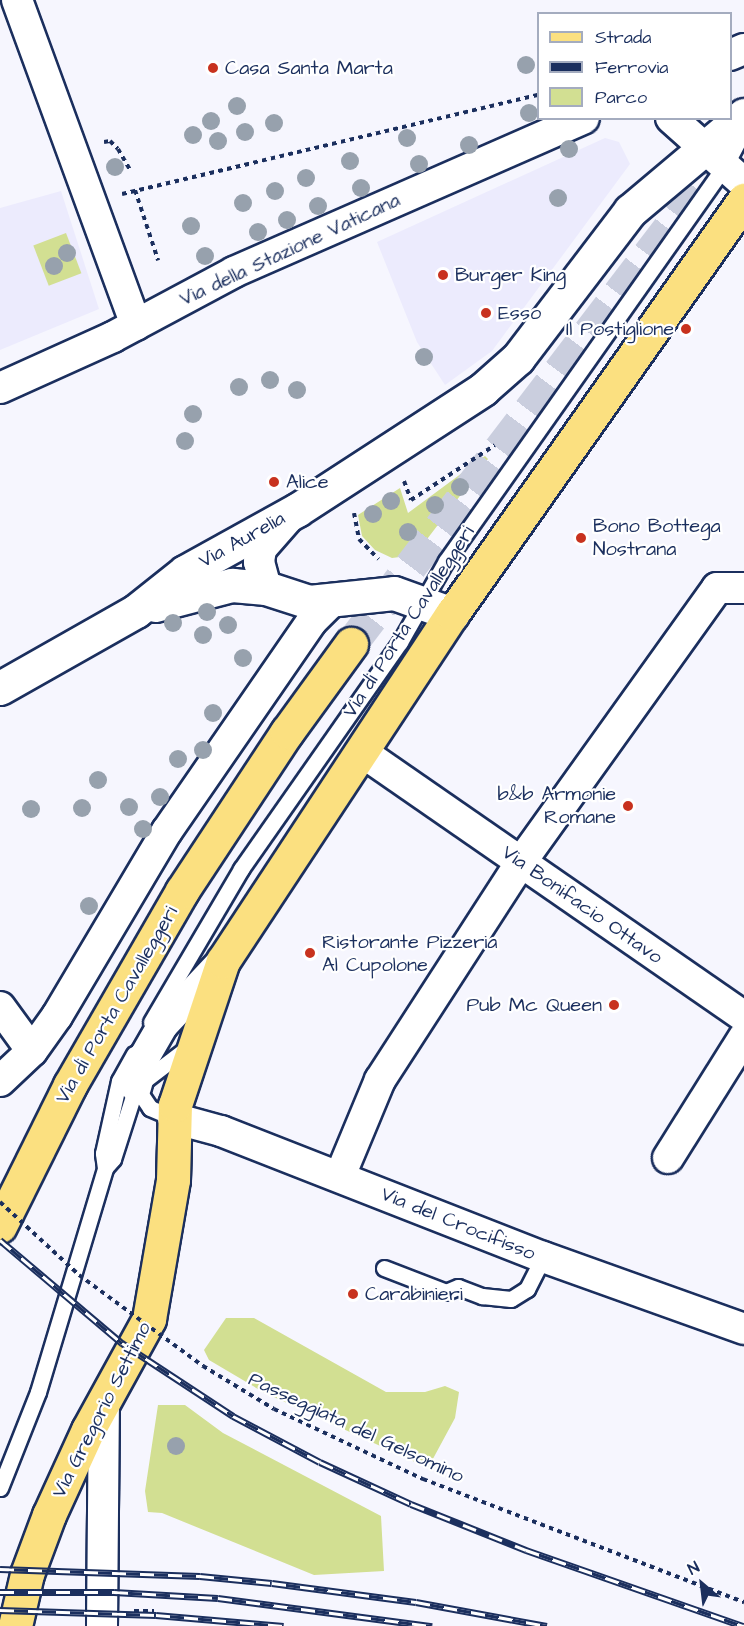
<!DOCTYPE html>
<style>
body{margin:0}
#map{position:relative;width:744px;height:1626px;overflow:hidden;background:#f6f6fe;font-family:"Architects Daughter",sans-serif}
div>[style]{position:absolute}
.built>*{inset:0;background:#ecebfd}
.green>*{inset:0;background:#d2df92;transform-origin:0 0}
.primary-tunnel>*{height:33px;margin-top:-16.5px;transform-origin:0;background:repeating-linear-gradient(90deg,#cacede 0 33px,transparent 0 49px)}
.path>*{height:4px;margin-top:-2px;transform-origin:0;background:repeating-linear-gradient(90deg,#1b2f5e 0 4.5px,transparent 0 9px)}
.roads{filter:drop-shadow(2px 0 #1b2f5e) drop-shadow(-2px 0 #1b2f5e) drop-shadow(0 2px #1b2f5e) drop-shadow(0 -2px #1b2f5e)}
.service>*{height:15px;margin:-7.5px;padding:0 7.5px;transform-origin:7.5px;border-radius:7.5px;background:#fff}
.minor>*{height:30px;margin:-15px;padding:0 15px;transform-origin:15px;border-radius:15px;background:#fff}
.tertiary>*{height:33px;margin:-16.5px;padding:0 16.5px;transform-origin:16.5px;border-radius:16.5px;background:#fff}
.primary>*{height:33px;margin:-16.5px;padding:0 16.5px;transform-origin:16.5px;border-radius:16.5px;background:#fbe080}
.rail>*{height:7px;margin-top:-3.5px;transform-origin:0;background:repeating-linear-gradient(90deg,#fff 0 14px,#1b2f5e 0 28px);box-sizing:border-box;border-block:2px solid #1b2f5e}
.path-bridge>*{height:4px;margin-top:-2px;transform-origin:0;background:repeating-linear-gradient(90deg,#1b2f5e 0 4.5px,transparent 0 9px)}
.trees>*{width:18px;height:18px;margin:-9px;border-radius:50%;background:#97a1ad}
.dots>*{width:16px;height:16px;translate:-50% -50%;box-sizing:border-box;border:3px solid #fff;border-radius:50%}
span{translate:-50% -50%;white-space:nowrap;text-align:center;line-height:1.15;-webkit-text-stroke:4.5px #fff;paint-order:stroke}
.poi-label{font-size:20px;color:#1b2f5e}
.left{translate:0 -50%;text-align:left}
.right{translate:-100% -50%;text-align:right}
.street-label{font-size:20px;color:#1b2f5e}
.legend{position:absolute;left:537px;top:12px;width:195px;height:108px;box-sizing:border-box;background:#fff;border:2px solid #a4acbf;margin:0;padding:8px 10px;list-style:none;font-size:18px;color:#1b2f5e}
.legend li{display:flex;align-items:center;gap:12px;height:30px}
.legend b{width:30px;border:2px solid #a4acbf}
.north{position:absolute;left:672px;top:1554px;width:60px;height:60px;-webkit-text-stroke:4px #fff;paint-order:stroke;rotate:332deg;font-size:16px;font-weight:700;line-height:24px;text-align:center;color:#1b2f5e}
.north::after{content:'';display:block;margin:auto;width:21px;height:27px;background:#1b2f5e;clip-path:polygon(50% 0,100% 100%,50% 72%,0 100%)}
</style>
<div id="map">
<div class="built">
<i style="clip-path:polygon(605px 138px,619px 142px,630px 164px,492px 351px,445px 385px,417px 342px,377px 242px)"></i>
<i style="clip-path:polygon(61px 191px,99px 309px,0 350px,0 208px)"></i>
</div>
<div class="green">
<i style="left:66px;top:233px;width:43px;height:35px;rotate:69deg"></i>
<i style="clip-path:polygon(485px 456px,488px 459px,415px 555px,392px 558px,375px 550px,362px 536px,358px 515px,361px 513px,400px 488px,408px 513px)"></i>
<i style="clip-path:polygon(226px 1318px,254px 1318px,386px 1392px,425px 1392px,445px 1386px,459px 1392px,455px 1418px,428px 1468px,263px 1392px,209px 1360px,204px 1350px)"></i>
<i style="clip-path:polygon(158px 1405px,185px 1405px,223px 1433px,381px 1516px,384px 1571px,314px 1575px,162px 1513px,148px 1512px,145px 1491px)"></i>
</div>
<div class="primary-tunnel">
<i style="left:351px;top:644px;width:636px;rotate:-52.61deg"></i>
</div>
<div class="path">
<i style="left:104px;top:142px;width:6px;rotate:-9deg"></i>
<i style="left:110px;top:141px;width:11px;rotate:45deg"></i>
<i style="left:118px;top:149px;width:24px;rotate:60deg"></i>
<i style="left:135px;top:190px;width:74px;rotate:71.8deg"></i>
<i style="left:122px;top:194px;width:428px;rotate:-13.4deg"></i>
<i style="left:404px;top:481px;width:20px;rotate:70deg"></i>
<i style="left:411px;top:500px;width:100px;rotate:-33.2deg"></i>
<i style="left:354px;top:513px;width:26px;rotate:79deg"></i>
<i style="left:359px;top:539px;width:28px;rotate:46deg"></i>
<i style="left:203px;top:1366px;width:83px;rotate:31.2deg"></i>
<i style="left:274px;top:1409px;width:165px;rotate:25.2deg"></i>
<i style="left:423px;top:1479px;width:344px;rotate:21deg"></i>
<i style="left:134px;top:1611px;width:20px"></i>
</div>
<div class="roads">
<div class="service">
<i style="left:151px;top:1022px;width:178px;rotate:-59.5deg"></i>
<i style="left:241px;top:869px;width:277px;rotate:-55deg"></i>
<i style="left:400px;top:642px;width:93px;rotate:-60.4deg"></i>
<i style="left:446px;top:561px;width:484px;rotate:-54.8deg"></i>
<i style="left:725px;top:166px;width:41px;rotate:-62.2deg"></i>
<i style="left:136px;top:1087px;width:25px;rotate:56deg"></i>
<i style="left:150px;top:1108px;width:25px;rotate:23deg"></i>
<i style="left:105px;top:1168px;width:15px;rotate:-98deg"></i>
<i style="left:103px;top:1153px;width:74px;rotate:-77.5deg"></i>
<i style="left:119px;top:1081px;width:31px;rotate:-61deg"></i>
<i style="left:384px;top:1268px;width:66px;rotate:21.2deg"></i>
<i style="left:446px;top:1292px;width:13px;rotate:-23deg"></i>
<i style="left:458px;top:1287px;width:26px;rotate:21deg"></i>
<i style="left:482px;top:1296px;width:29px;rotate:6deg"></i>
<i style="left:511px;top:1299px;width:19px;rotate:-32deg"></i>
<i style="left:527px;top:1289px;width:36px;rotate:-63deg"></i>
<i style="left:0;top:1488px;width:103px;rotate:-68.4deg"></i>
<i style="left:38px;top:1392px;width:234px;rotate:-73.3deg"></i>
<i style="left:105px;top:1168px;width:12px;rotate:-48deg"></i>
<i style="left:113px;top:1159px;width:76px;rotate:-72.3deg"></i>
<i style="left:136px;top:1087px;width:64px;rotate:-37.4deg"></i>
</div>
<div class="minor">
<i style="left:17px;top:0;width:346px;rotate:69.9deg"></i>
<i style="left:730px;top:55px;width:15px;rotate:-23deg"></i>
<i style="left:671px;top:118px;width:98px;rotate:41.7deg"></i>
<i style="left:0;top:388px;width:124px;rotate:-24.3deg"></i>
<i style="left:113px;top:337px;width:137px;rotate:-28.2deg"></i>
<i style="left:234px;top:272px;width:382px;rotate:-23.7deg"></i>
<i style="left:266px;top:588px;width:27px;rotate:-105deg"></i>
<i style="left:259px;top:562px;width:13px;rotate:-81deg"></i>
<i style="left:261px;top:549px;width:41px;rotate:-48.9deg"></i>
<i style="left:362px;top:752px;width:465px;rotate:34.7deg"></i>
<i style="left:0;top:1007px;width:54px;rotate:54deg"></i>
<i style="left:0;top:1081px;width:44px;rotate:-43.2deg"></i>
<i style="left:32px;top:1051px;width:43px;rotate:-54.5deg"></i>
<i style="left:57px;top:1016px;width:215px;rotate:-59.3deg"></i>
<i style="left:167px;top:831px;width:254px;rotate:-55.4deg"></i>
<i style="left:311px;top:622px;width:30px;rotate:-45deg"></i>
<i style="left:136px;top:1087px;width:32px;rotate:-74deg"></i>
<i style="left:145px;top:1056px;width:36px;rotate:-60deg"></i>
<i style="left:163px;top:1025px;width:88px;rotate:-46.8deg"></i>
<i style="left:173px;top:1118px;width:50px;rotate:15.2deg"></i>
<i style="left:221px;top:1131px;width:346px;rotate:21.4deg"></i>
<i style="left:543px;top:1257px;width:214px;rotate:19.7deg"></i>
<i style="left:668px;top:1158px;width:143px;rotate:-57.9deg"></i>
<i style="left:340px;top:1176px;width:104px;rotate:-67.4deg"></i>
<i style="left:380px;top:1080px;width:260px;rotate:-57.1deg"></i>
<i style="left:521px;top:862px;width:337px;rotate:-54.4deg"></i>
<i style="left:717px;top:588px;width:27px"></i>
<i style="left:102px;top:1626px;width:225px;rotate:-89.5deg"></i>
</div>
<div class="tertiary">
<i style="left:155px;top:605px;width:80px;rotate:-14.6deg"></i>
<i style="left:232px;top:585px;width:34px;rotate:5deg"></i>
<i style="left:266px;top:588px;width:45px;rotate:18deg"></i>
<i style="left:309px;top:602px;width:85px;rotate:-6deg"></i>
<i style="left:394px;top:593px;width:62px;rotate:19.9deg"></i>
<i style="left:0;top:688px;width:156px;rotate:-29.5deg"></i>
<i style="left:136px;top:611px;width:63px;rotate:-38.5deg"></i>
<i style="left:185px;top:572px;width:128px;rotate:-29deg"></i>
<i style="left:297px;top:510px;width:222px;rotate:-33deg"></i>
<i style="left:483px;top:389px;width:47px;rotate:-41.5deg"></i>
<i style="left:518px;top:358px;width:185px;rotate:-52.7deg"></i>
<i style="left:630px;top:211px;width:149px;rotate:-40.1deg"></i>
</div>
<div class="primary">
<i style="left:0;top:1226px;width:157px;rotate:-63.6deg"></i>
<i style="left:70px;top:1085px;width:224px;rotate:-60deg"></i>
<i style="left:182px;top:891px;width:191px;rotate:-56.6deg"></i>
<i style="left:287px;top:732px;width:109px;rotate:-54deg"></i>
<i style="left:15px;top:1626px;width:53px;rotate:-77deg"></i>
<i style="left:27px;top:1574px;width:63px;rotate:-69.6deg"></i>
<i style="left:49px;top:1515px;width:94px;rotate:-65.4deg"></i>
<i style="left:88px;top:1430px;width:127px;rotate:-61.2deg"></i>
<i style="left:149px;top:1319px;width:141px;rotate:-80.2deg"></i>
<i style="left:173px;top:1180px;width:75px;rotate:-88.5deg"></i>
<i style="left:175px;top:1105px;width:152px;rotate:-71.6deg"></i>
<i style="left:223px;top:961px;width:416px;rotate:-56.6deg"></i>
<i style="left:452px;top:614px;width:507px;rotate:-54.8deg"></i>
</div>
</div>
<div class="rail">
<i style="left:0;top:1240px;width:160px;rotate:40.2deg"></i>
<i style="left:122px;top:1343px;width:133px;rotate:33.3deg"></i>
<i style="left:233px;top:1416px;width:98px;rotate:27.9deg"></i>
<i style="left:320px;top:1462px;width:100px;rotate:24.8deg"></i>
<i style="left:411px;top:1504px;width:124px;rotate:21.8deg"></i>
<i style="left:526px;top:1550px;width:230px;rotate:19.3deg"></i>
<i style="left:0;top:1569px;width:200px;rotate:2deg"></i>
<i style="left:200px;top:1576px;width:72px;rotate:5.6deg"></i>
<i style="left:272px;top:1583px;width:145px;rotate:7.5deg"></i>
<i style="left:416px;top:1602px;width:133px;rotate:10.4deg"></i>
<i style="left:0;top:1592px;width:114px"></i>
<i style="left:114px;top:1592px;width:104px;rotate:3.3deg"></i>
<i style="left:218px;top:1598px;width:216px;rotate:7.5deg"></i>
<i style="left:0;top:1610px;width:156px;rotate:1.8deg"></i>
<i style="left:156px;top:1615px;width:128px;rotate:4.9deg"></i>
</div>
<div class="path-bridge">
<i style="left:0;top:1202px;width:108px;rotate:42.7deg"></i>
<i style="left:79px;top:1275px;width:154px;rotate:36.3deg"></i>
</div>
<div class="trees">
<i style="left:526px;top:65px"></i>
<i style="left:237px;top:106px"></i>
<i style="left:529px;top:113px"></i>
<i style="left:211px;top:121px"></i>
<i style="left:274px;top:123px"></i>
<i style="left:245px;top:132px"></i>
<i style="left:193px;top:135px"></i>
<i style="left:407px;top:138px"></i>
<i style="left:218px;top:141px"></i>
<i style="left:469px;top:145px"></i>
<i style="left:569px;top:149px"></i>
<i style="left:350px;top:161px"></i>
<i style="left:419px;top:164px"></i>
<i style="left:115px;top:167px"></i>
<i style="left:306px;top:178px"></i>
<i style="left:361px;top:188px"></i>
<i style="left:275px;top:191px"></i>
<i style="left:558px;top:198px"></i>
<i style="left:243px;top:203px"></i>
<i style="left:318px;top:206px"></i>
<i style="left:287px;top:220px"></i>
<i style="left:191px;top:226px"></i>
<i style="left:258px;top:232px"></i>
<i style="left:67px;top:253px"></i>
<i style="left:205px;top:256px"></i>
<i style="left:54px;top:266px"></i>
<i style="left:424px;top:357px"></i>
<i style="left:270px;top:380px"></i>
<i style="left:239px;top:387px"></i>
<i style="left:297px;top:390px"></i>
<i style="left:193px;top:414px"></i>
<i style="left:185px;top:441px"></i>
<i style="left:460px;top:487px"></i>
<i style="left:391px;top:501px"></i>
<i style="left:435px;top:505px"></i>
<i style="left:373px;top:514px"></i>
<i style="left:408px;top:532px"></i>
<i style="left:207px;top:612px"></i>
<i style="left:173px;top:623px"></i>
<i style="left:228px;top:625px"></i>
<i style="left:203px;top:635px"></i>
<i style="left:243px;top:658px"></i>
<i style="left:213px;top:713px"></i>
<i style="left:203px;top:750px"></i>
<i style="left:178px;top:759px"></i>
<i style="left:98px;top:780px"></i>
<i style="left:160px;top:797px"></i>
<i style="left:129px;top:807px"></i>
<i style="left:82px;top:808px"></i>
<i style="left:31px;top:809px"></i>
<i style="left:143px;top:829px"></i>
<i style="left:89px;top:906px"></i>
<i style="left:176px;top:1446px"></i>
</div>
<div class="dots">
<i style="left:213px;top:68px;background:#c8321e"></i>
<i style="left:443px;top:275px;background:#c8321e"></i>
<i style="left:486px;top:313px;background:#c8321e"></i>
<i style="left:686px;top:329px;background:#c8321e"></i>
<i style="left:274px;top:482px;background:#c8321e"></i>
<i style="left:581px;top:538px;background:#c8321e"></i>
<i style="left:628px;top:806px;background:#c8321e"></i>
<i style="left:310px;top:953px;background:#c8321e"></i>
<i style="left:614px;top:1005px;background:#c8321e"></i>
<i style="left:353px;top:1294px;background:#c8321e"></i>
</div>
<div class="poi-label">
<span class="left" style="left:225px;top:68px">Casa Santa Marta</span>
<span class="left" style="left:455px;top:275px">Burger King</span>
<span class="left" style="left:498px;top:313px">Esso</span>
<span class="right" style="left:674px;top:329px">Il Postiglione</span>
<span class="left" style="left:286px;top:482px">Alice</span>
<span class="left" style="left:593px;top:538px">Bono Bottega<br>Nostrana</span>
<span class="right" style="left:616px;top:806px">b&amp;b Armonie<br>Romane</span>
<span class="left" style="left:322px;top:954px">Ristorante Pizzeria<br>Al Cupolone</span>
<span class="right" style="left:602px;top:1005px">Pub Mc Queen</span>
<span class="left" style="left:365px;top:1294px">Carabinieri</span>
</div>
<div class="street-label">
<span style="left:290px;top:250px;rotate:-25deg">Via della Stazione Vaticana</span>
<span style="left:242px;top:540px;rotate:-29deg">Via Aurelia</span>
<span style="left:409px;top:622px;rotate:-57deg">Via di Porta Cavalleggeri</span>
<span style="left:582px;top:905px;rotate:35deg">Via Bonifacio Ottavo</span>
<span style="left:117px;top:1005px;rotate:-60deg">Via di Porta Cavalleggeri</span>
<span style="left:458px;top:1224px;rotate:22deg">Via del Crocifisso</span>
<span style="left:102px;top:1410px;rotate:-63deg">Via Gregorio Settimo</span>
<span style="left:356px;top:1428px;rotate:25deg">Passeggiata del Gelsomino</span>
</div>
<ul class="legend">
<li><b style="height:8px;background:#fbe080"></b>Strada</li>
<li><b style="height:8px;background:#1b2f5e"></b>Ferrovia</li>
<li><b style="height:16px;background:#d2df92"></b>Parco</li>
</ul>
<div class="north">N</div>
</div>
